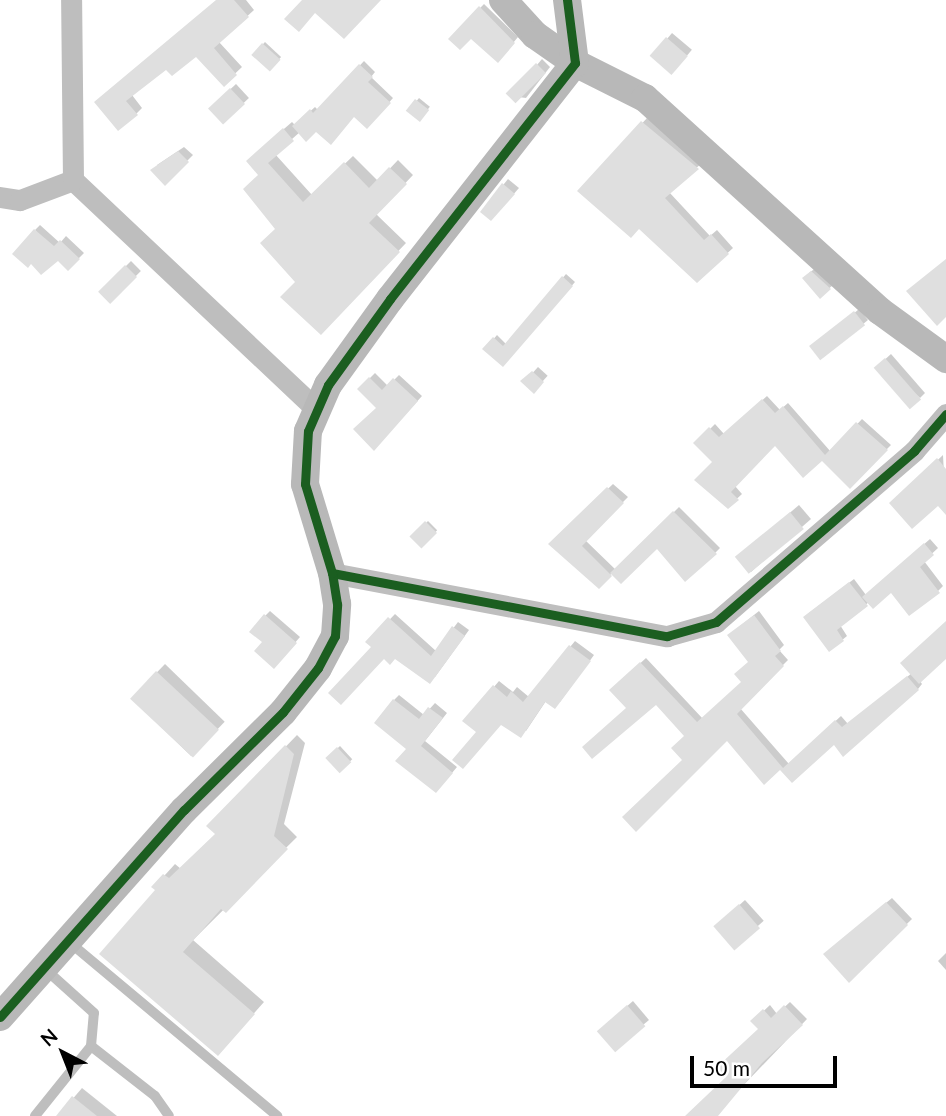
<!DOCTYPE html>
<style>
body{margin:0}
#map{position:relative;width:946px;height:1116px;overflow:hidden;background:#fff;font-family:Lato,sans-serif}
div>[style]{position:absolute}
.shadow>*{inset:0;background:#0003;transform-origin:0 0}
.building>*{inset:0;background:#dfdfdf;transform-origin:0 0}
.lane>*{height:10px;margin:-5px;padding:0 5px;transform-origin:5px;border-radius:5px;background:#bebebe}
.street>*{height:21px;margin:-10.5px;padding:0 10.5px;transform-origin:10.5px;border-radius:10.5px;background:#bebebe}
.secondary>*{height:28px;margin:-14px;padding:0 14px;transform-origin:14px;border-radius:14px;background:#b8b8b8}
.cycleway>*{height:9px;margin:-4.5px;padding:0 4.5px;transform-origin:4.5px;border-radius:4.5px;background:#1b5e20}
span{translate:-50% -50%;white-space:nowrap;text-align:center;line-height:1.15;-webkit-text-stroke:5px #fff;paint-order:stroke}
.north{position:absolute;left:28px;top:1018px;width:70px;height:70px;-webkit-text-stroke:5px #fff;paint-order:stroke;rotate:318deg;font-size:19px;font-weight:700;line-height:28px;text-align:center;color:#000}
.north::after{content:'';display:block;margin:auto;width:24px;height:32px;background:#000;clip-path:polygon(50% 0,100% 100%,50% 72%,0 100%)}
.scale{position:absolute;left:690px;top:1056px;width:147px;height:32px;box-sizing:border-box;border:4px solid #000;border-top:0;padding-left:9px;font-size:21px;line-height:24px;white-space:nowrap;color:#000;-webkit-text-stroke:5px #fff;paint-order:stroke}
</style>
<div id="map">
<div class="shadow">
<i style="clip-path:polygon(217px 0,246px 0,254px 10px,219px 42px,242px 67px,224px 84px,196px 54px,167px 67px,132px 95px,142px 108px,136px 114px,96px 102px)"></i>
<i style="clip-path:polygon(484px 4px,518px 37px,498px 61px,471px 37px,450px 39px)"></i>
<i style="left:672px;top:33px;width:26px;height:30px;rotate:40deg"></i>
<i style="left:265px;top:42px;width:22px;height:16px;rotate:43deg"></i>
<i style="clip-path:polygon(542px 59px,550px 67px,526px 98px,511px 96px)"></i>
<i style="clip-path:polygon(364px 61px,375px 72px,371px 77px,393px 98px,371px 123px,354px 115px,300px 132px,275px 154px,312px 195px,353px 156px,378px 181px,398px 160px,413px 175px,376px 214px,406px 243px,321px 332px,277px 229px,256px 153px,292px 122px,295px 125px,315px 107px,318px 110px)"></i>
<i style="left:236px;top:84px;width:19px;height:36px;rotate:47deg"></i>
<i style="left:419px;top:98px;width:14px;height:16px;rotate:39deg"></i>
<i style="clip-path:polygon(647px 118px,702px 163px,669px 192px,710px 236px,717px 230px,733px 248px,697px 281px,639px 227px,580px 191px)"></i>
<i style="clip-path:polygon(184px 147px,193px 155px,165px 183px,157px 165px)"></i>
<i style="clip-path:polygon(508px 179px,519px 188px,496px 214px,482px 211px)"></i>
<i style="clip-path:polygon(40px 225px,60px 243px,66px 236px,84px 253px,68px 269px,35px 230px)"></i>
<i style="left:131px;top:261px;width:14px;height:44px;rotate:45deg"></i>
<i style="clip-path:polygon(817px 267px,835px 283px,820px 297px,809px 273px)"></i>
<i style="clip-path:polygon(566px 274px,575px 282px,503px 365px,485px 349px,497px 335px,506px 344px)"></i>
<i style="clip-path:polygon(859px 309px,868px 320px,821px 359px,817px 345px)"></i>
<i style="clip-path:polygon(891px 354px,925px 393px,920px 398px,881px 363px)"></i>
<i style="left:538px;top:367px;width:13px;height:21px;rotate:42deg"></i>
<i style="clip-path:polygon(375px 373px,388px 386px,399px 375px,422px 396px,374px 449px,378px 408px,359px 389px)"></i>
<i style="clip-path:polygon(767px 396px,780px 410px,788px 403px,831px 452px,862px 419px,891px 445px,850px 486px,822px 459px,775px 443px,735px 486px,742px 494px,728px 507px,714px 462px,696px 443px,715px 424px,724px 434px)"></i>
<i style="clip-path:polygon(943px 455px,946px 512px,938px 503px,892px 503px)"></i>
<i style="clip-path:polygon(613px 484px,628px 497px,585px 540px,616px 570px,679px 507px,720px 548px,715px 553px,657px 547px,612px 573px,599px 587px,550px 544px)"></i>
<i style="clip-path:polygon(799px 505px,811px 519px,751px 572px,746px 550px)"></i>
<i style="left:428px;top:521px;width:13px;height:22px;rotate:45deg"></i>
<i style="clip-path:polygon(930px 539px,938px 548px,924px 561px,943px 586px,938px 591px,891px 590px,869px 602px,840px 625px,847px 636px,830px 650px,809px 613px,854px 579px,866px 595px)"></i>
<i style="clip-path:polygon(270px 611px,300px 637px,279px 661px,264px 642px,265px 616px)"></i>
<i style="clip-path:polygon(759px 611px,784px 645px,779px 650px,788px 660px,740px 708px,789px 764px,841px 716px,848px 724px,912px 673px,946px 623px,946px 655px,920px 681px,922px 684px,918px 689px,834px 742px,792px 780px,780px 768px,727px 738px,686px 736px,656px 703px,628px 708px,611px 690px,646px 658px,703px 719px,743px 682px,750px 661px,735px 630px)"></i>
<i style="clip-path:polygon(395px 614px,436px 651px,458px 622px,469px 630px,435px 677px,368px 642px)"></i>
<i style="clip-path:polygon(575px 641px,594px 655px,560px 702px,546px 701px,526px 731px,502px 723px,478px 732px,465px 721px,499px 681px,513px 692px,517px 687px,529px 697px)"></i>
<i style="left:165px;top:664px;width:83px;height:48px;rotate:44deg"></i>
<i style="clip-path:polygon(399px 695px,424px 715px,435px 703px,447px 713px,425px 741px,457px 767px,441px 786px,409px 749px,394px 700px)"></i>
<i style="clip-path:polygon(297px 735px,305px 743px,284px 824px,297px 837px,193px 940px,264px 1002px,218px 1054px,154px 887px,175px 864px,181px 869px,217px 834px,209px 826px)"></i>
<i style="left:340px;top:746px;width:18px;height:18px;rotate:47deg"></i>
<i style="clip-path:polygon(892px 898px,912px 919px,849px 980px,830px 949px)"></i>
<i style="left:745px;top:900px;width:28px;height:40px;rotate:48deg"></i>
<i style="clip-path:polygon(946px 953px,946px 970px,938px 961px)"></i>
<i style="clip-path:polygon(633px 1001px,649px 1020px,643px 1025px,604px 1026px)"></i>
<i style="clip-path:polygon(790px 1002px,807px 1019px,714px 1116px,687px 1116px,728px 1077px,760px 1029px,753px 1021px,770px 1005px,777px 1014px)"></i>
<i style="clip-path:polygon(82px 1088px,117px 1116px,58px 1116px)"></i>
</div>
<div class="building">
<i style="clip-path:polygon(216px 0,234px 0,249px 17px,214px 48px,237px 75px,224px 87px,196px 57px,172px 76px,166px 70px,126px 101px,138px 115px,118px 131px,94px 102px)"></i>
<i style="clip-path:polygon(302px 0,381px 0,344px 39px,315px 13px,299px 32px,284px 19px)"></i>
<i style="clip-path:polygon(479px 6px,515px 43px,498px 63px,471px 39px,460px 50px,448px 39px)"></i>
<i style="left:666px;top:37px;width:29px;height:25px;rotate:41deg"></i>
<i style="left:262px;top:43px;width:25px;height:16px;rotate:42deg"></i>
<i style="left:536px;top:63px;width:14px;height:43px;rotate:45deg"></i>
<i style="clip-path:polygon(359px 64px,373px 77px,368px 82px,391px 103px,367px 129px,354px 117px,331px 145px,316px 132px,306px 142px,292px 126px,310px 109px,313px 113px)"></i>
<i style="left:230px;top:88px;width:22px;height:30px;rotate:47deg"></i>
<i style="left:415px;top:99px;width:18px;height:15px;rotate:38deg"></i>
<i style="clip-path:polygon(641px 121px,699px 169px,665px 198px,704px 240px,711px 234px,729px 254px,697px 283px,639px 229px,631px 238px,577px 191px)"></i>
<i style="clip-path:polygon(283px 128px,294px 141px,268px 163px,303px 202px,344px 162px,369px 188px,389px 167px,407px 184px,369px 223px,400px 252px,321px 335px,280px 297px,295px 282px,260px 243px,275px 229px,243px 189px,258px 175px,246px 161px)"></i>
<i style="clip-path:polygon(178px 151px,189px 162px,165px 186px,150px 170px)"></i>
<i style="clip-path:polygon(502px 183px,515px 194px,491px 221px,480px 212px)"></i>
<i style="clip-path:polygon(34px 229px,54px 246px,60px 240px,80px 259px,68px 271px,58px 261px,41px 275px,31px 264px,28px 268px,12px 254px)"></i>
<i style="clip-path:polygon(946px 259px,946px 317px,937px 326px,906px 291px)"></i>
<i style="left:125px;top:265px;width:17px;height:38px;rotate:45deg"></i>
<i style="clip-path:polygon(811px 271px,831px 289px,820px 299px,802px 278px)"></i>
<i style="clip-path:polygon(562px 276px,573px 286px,503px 367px,482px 349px,493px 337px,503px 346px)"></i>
<i style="left:854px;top:311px;width:18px;height:57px;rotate:52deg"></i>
<i style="left:885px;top:358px;width:55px;height:15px;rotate:49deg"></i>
<i style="clip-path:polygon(532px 371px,544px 382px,534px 394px,520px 381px)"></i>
<i style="clip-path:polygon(369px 377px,382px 390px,393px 378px,418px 401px,374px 451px,353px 429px,376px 408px,357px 389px)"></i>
<i style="clip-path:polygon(762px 399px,775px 413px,783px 406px,825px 455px,856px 422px,888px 450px,850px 489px,822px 461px,803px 478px,775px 446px,731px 492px,739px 500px,728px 509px,694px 480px,712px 462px,693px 443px,709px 427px,719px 437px)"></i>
<i style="clip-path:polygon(937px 458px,946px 469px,946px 515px,938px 506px,912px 529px,889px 503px)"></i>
<i style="clip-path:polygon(607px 487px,624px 503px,582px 546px,612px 576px,599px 589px,548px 544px)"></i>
<i style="clip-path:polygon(673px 511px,717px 554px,685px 582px,657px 549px,621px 584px,610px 573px)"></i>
<i style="left:790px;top:512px;width:22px;height:71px;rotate:51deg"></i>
<i style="left:425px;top:521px;width:17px;height:22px;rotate:45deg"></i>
<i style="clip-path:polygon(924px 543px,934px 555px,920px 567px,940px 593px,909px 616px,891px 593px,873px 609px,862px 597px)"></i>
<i style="clip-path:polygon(849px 582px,868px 606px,837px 630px,844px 641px,829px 652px,803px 617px)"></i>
<i style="clip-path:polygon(264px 614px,297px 643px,274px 669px,254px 651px,262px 642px,249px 632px)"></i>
<i style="clip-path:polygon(754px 615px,781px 651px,775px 656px,784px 666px,737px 714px,783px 768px,835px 720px,842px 727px,907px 676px,919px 690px,843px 757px,834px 745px,792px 783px,780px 770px,764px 785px,727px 741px,636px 832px,622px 817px,682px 760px,671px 748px,684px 736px,656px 705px,592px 759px,582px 747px,626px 708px,609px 690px,640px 662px,697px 722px,741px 682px,734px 674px,748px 662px,727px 635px)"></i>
<i style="clip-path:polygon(388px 617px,431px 656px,452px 626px,465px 636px,430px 684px,395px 659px,390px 665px,384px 659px,341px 705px,328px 693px,371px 647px,365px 642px)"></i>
<i style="clip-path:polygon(946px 621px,946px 659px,919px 684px,900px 663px)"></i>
<i style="clip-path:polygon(569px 645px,591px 661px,555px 709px,545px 702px,521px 738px,501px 725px,463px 769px,452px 760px,476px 732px,462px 721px,493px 685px,507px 697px,511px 691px,523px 702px)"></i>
<i style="left:156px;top:671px;width:86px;height:38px;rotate:43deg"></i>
<i style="clip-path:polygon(393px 699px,419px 719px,428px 707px,443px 718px,421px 746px,453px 773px,436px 793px,395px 761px,406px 749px,374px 723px)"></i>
<i style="clip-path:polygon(285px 745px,294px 754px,274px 836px,288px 849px,226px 913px,221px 909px,183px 952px,255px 1014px,218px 1056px,99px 954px,155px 890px,151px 887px,163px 874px,169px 878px,215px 834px,206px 826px)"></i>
<i style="left:337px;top:747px;width:21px;height:16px;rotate:47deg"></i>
<i style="clip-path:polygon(886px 902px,908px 925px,849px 983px,823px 954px)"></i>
<i style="left:739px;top:904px;width:32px;height:34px;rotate:49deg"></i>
<i style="left:627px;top:1005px;width:28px;height:40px;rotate:49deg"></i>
<i style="clip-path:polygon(784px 1005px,803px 1025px,762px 1063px,718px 1116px,685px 1116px,726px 1077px,717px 1067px,758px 1029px,750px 1021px,763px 1009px,771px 1018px)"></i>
<i style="clip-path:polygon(72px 1096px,97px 1116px,56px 1116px)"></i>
</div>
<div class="lane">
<i style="left:68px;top:941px;width:273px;rotate:39.9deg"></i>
<i style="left:91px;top:1046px;width:81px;rotate:38deg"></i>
<i style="left:155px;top:1096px;width:24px;rotate:55deg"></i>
<i style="left:35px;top:1116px;width:90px;rotate:-51.3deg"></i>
<i style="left:91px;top:1046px;width:33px;rotate:-85deg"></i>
<i style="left:94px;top:1013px;width:67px;rotate:-138deg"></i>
</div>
<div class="street">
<i style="left:73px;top:180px;width:335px;rotate:43.3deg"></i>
<i style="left:0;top:197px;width:20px;rotate:9deg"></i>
<i style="left:20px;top:200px;width:57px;rotate:-20.7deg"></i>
<i style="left:73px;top:180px;width:180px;rotate:-90.6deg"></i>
<i style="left:332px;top:573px;width:341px;rotate:10.7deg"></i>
<i style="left:667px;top:636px;width:51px;rotate:-15.9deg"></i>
<i style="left:716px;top:622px;width:262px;rotate:-40.8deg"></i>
<i style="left:914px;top:451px;width:49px;rotate:-49.1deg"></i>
</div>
<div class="secondary">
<i style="left:503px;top:0;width:47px;rotate:47.6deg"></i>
<i style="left:535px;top:35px;width:49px;rotate:35deg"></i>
<i style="left:575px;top:63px;width:78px;rotate:26.6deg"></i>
<i style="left:645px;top:98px;width:317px;rotate:42.2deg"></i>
<i style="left:880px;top:311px;width:82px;rotate:36deg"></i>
<i style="left:0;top:1017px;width:277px;rotate:-48.4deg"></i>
<i style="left:184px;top:810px;width:139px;rotate:-44.7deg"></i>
<i style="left:283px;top:712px;width:56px;rotate:-51.5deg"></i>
<i style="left:318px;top:668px;width:36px;rotate:-62deg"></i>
<i style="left:335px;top:636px;width:32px;rotate:-86deg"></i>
<i style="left:337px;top:604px;width:31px;rotate:-99deg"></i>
<i style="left:332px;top:573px;width:93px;rotate:-106.9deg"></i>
<i style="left:305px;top:484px;width:53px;rotate:-86.8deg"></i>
<i style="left:308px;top:431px;width:50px;rotate:-66.5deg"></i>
<i style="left:328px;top:385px;width:106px;rotate:-54.2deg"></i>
<i style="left:390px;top:299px;width:300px;rotate:-51.9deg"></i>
<i style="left:575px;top:63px;width:64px;rotate:-97.2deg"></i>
</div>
<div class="cycleway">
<i style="left:332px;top:573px;width:341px;rotate:10.7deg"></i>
<i style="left:667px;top:636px;width:51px;rotate:-15.9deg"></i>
<i style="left:716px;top:622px;width:262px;rotate:-40.8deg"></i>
<i style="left:914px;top:451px;width:49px;rotate:-49.1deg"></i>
<i style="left:0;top:1017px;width:277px;rotate:-48.4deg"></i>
<i style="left:184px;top:810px;width:139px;rotate:-44.7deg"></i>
<i style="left:283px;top:712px;width:56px;rotate:-51.5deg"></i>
<i style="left:318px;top:668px;width:36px;rotate:-62deg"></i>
<i style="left:335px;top:636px;width:32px;rotate:-86deg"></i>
<i style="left:337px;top:604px;width:31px;rotate:-99deg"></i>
<i style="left:332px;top:573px;width:93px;rotate:-106.9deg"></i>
<i style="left:305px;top:484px;width:53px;rotate:-86.8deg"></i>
<i style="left:308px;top:431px;width:50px;rotate:-66.5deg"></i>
<i style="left:328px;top:385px;width:106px;rotate:-54.2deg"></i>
<i style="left:390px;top:299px;width:300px;rotate:-51.9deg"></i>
<i style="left:575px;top:63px;width:64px;rotate:-97.2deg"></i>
</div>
<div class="north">N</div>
<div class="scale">50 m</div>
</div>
